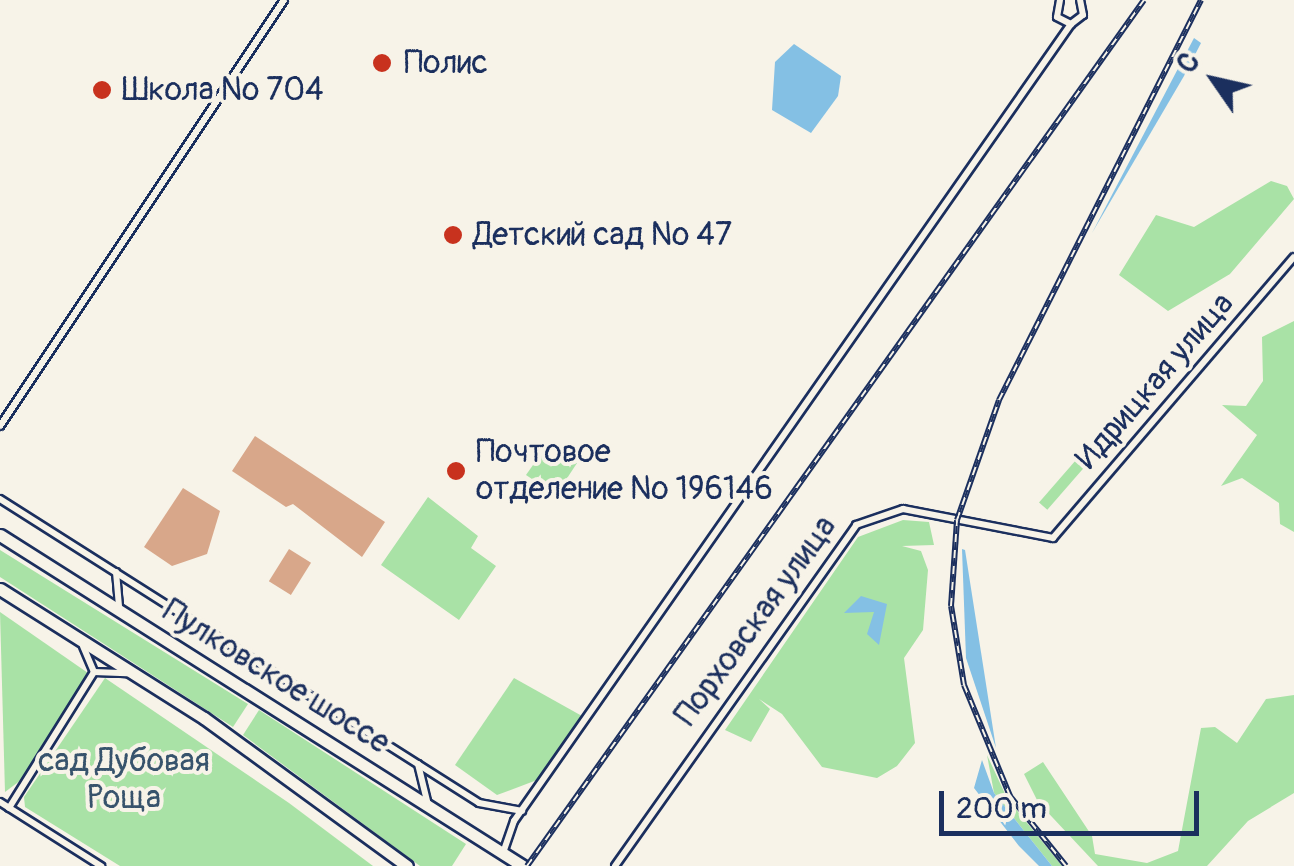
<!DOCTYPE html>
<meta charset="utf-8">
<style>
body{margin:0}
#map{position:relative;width:1294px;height:866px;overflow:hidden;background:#f7f3e8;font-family:Pangolin,sans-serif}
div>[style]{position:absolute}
.green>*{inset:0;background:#a9e2a6;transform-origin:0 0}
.water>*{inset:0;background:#84c0e4}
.building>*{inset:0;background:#d8a78a;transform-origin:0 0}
.roads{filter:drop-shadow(2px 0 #1b2f5e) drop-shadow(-2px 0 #1b2f5e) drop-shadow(0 2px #1b2f5e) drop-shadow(0 -2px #1b2f5e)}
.minor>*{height:6px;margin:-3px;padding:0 3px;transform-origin:3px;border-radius:3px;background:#f7f3e8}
.primary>*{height:11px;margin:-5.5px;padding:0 5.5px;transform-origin:5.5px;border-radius:5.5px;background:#f7f3e8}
.rail>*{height:6px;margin-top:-3px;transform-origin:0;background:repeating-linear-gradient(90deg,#f7f3e8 0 8px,#1b2f5e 0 16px);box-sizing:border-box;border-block:2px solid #1b2f5e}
.dots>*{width:28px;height:28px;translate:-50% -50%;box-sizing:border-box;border:5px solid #f7f3e8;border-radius:50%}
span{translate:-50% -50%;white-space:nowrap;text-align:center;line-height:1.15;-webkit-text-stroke:8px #f7f3e8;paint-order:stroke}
.poi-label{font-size:32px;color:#1b2f5e}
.left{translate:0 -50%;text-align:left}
.street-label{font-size:32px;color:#1b2f5e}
.park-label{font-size:32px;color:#37536c}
.north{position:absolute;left:1164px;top:30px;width:100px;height:100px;-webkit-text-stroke:8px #f7f3e8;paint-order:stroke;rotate:304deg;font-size:28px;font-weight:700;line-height:40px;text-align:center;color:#1b2f5e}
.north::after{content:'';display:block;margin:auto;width:35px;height:45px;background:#1b2f5e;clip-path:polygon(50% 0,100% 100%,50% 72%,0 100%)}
.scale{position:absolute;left:939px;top:791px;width:260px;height:45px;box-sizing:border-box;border:5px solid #1b2f5e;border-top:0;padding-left:12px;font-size:30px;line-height:35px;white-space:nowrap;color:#1b2f5e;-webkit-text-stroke:8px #f7f3e8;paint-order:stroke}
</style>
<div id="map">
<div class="green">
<i style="clip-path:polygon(1271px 181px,1287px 186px,1294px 199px,1230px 274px,1168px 311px,1119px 275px,1156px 215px,1194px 227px)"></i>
<i style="clip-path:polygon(1294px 321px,1294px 532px,1280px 524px,1279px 503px,1242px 478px,1221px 486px,1257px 435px,1222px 405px,1246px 406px,1263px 381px,1262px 337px)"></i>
<i style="left:1123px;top:406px;width:11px;height:128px;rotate:41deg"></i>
<i style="clip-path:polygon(540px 455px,577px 463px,556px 495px,526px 475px)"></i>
<i style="clip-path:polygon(428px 497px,478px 536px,471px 548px,496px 566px,459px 620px,381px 565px)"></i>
<i style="clip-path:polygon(903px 520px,929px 522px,934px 545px,902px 546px,921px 551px,928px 570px,923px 630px,904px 658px,915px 743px,897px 766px,877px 778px,822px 767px,782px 714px,759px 699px,770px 709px,751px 742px,725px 730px,858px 537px)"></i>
<i style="clip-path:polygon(0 550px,248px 704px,233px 727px,0 577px)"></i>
<i style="clip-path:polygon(0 612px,88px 673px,21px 780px,5px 792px)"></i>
<i style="clip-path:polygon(105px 678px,289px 803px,373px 866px,120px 866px,25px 807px,24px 797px)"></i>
<i style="clip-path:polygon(514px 678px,582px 716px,537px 780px,497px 795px,455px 765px)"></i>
<i style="clip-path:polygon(1294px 695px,1294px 793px,1248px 821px,1207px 866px,1098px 866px,1038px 802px,1024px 774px,1043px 762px,1092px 836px,1095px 854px,1147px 863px,1178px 851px,1201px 728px,1215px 727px,1237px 743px,1266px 699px)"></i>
<i style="clip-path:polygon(259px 710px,466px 844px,452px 866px,420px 866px,243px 735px)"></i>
<i style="clip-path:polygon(987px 755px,1007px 798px,1062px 866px,1052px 866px,994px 793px)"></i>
</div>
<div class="water">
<i style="clip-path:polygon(1194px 38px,1201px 43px,1184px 76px,1092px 233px)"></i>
<i style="clip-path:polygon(794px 44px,841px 76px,838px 96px,811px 133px,772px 110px,775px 62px)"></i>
<i style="clip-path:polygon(962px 549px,965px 550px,996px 748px,966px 658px)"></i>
<i style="clip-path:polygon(861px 596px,887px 604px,879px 645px,867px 634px,874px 612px,844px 613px)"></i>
<i style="clip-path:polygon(982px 760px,994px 793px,1052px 866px,1039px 866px,1019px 846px,974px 788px)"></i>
</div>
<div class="building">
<i style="clip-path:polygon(255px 436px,385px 522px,362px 557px,293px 504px,286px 507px,232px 471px)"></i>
<i style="clip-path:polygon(183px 488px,220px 511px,207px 554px,172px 566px,144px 547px)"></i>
<i style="left:289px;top:549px;width:26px;height:38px;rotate:32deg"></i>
</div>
<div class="roads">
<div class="minor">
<i style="left:1060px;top:0;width:17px;rotate:100deg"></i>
<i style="left:1057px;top:17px;width:16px;rotate:27deg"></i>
<i style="left:1071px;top:24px;width:15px;rotate:-37deg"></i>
<i style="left:1083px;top:15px;width:15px;rotate:-101deg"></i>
<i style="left:0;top:426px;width:512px;rotate:-56.31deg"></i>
<i style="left:0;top:499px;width:567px;rotate:32.4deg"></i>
<i style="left:479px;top:803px;width:44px;rotate:10.5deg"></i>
<i style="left:116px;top:572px;width:38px;rotate:85deg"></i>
<i style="left:94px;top:672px;width:33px;rotate:2deg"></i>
<i style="left:418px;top:764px;width:42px;rotate:76.3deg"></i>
<i style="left:0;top:802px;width:120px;rotate:32.4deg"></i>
<i style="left:9px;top:808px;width:160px;rotate:-58deg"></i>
<i style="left:94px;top:672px;width:28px;rotate:-113deg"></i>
<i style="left:503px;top:853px;width:34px;rotate:-71deg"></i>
<i style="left:514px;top:821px;width:972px;rotate:-55.05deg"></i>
<i style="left:615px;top:866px;width:418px;rotate:-54.7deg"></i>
<i style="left:856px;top:525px;width:50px;rotate:-18.8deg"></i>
<i style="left:903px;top:509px;width:153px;rotate:10.9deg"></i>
<i style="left:1053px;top:538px;width:370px;rotate:-49.4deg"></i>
</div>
<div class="primary">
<i style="left:0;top:535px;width:619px;rotate:32.33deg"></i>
<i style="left:0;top:589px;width:241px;rotate:32.3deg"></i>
<i style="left:204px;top:718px;width:251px;rotate:36.1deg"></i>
</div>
</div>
<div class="rail">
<i style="left:527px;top:866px;width:1063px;rotate:-54.53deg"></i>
<i style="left:1066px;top:866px;width:90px;rotate:-128.7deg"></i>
<i style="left:1010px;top:796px;width:120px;rotate:-112.5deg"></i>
<i style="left:964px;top:685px;width:80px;rotate:-99.3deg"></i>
<i style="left:951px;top:606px;width:86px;rotate:-86deg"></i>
<i style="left:957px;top:520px;width:127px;rotate:-70.7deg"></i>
<i style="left:999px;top:400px;width:448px;rotate:-63.2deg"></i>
</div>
<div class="dots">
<i style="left:382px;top:63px;background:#c8321e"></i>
<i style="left:102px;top:90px;background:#c8321e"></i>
<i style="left:453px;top:235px;background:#c8321e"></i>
<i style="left:456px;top:471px;background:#c8321e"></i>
</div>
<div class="poi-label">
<span class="left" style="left:404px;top:63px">Полис</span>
<span class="left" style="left:122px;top:90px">Школа № 704</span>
<span class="left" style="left:473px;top:235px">Детский сад № 47</span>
<span class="left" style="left:476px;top:471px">Почтовое<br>отделение № 196146</span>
</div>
<div class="street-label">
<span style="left:1155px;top:381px;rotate:-49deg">Идрицкая улица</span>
<span style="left:756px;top:621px;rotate:-54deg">Порховская улица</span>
<span style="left:276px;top:677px;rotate:32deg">Пулковское шоссе</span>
</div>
<div class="park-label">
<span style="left:124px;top:780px">сад Дубовая<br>Роща</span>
</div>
<div class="north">С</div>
<div class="scale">200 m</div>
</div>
